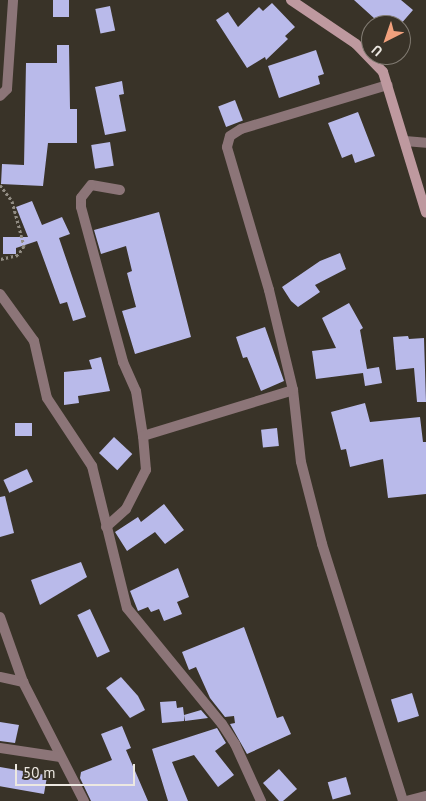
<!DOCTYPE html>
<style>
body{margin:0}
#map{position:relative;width:426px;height:801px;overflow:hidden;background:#393328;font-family:"PT Sans",sans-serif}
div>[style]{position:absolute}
.building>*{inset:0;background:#b9baea;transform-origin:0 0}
.path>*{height:3px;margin-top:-1.5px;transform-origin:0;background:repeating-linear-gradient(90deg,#928d84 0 2.5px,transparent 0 5px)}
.street>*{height:10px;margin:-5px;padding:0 5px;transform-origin:5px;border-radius:5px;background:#8c7578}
.secondary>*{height:10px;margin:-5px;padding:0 5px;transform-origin:5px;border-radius:5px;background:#be999f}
span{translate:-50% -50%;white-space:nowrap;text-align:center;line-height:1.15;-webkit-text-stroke:5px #393328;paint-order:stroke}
.north{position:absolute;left:361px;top:15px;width:50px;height:50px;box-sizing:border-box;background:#393328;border:1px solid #817b72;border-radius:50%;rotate:221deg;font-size:14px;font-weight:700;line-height:20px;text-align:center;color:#ece8e1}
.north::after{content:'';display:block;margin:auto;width:18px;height:22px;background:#f1a17d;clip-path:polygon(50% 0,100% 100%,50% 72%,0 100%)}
.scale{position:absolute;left:15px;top:764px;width:120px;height:22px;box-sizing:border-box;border:2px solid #ece8e1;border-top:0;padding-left:6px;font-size:15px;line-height:18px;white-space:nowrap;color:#ece8e1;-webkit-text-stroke:4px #393328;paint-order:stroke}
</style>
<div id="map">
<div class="building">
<i style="left:53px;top:0;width:16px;height:17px"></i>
<i style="clip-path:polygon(354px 0,401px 0,413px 10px,400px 25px,369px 25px,375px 19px)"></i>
<i style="clip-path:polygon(272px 3px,295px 27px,285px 36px,288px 39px,266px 60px,265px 57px,247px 68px,216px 20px,228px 12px,238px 27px,259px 7px,263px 11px)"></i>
<i style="left:110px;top:6px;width:25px;height:15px;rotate:78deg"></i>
<i style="clip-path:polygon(57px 45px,69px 45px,70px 109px,77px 109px,77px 143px,48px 143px,43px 186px,1px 184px,2px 164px,24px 165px,26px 63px,57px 63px)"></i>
<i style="clip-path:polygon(316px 50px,324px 74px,318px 76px,320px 84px,279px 98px,268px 66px)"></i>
<i style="clip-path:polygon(122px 81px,124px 94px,119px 95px,126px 131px,105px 135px,95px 87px)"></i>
<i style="left:235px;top:100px;width:22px;height:18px;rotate:69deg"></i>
<i style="clip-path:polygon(358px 112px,375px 156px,355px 163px,352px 154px,342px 158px,328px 123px)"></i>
<i style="left:110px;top:142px;width:24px;height:19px;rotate:81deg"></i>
<i style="clip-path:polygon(32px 201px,42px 225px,62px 217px,70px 234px,59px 238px,86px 317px,73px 321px,67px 302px,60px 304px,37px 241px,16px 248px,16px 254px,3px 254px,3px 237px,28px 237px,16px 207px)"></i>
<i style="clip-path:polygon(159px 212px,191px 337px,135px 354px,122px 311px,136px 307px,127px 273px,132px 271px,126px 246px,101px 254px,94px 230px)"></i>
<i style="clip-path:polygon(340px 253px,346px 269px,315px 285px,320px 292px,298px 307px,291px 301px,282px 287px,320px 261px)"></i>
<i style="clip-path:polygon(349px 303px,363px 328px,360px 330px,367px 369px,379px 367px,382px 383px,365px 386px,363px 373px,316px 379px,312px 351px,336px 348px,322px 318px)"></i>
<i style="clip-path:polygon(265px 327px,284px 381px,261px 391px,247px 357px,243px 358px,236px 337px)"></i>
<i style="clip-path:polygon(408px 336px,409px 339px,424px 338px,426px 402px,417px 402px,414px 368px,396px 370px,393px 337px)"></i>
<i style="clip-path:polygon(101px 357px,110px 391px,78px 396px,79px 403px,64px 405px,64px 372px,92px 369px,89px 360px)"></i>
<i style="clip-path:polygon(365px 403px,370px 422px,420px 417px,423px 442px,426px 442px,426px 494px,388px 498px,383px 459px,350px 467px,346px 449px,341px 450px,331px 412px)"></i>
<i style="left:32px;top:423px;width:13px;height:17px;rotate:90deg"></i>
<i style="left:277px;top:428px;width:18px;height:16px;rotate:84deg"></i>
<i style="left:114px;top:437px;width:25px;height:22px;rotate:43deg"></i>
<i style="left:27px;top:469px;width:14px;height:26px;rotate:65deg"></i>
<i style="clip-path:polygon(5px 496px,14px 533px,0 537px,0 497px)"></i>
<i style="clip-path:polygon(164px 504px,184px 530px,165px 544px,155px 532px,127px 551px,115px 532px,138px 517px,141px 522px)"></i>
<i style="clip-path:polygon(81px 562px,87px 577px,40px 605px,31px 580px)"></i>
<i style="clip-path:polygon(178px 568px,189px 597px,177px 602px,182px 614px,164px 621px,159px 609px,151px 612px,148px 607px,138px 611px,130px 591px)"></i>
<i style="left:90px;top:609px;width:47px;height:14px;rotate:65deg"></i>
<i style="clip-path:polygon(244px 627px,277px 718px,283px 716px,291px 734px,247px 754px,230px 724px,235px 723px,234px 716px,225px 717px,210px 698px,196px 667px,189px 670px,182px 652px)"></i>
<i style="clip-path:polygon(121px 677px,138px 696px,145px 710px,130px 718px,106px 688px)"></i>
<i style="left:412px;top:693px;width:24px;height:22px;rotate:73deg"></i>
<i style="clip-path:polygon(176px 701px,177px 708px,183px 707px,184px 715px,201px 710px,208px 718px,185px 721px,184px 715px,184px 721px,162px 723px,160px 702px)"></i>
<i style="clip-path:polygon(0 722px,19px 725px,15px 743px,0 741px)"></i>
<i style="clip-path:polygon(122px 726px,131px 748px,126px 750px,148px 801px,91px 801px,80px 778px,81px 772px,112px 760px,101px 734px)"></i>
<i style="clip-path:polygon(217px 728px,226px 743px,215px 751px,234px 775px,218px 787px,194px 755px,172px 762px,188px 801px,168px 801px,152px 749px)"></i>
<i style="left:0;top:767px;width:48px;height:19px;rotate:10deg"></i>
<i style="clip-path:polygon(279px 769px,297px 789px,283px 801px,279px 801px,263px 783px)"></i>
<i style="left:346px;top:777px;width:18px;height:19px;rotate:74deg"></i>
</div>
<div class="path">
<i style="left:0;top:185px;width:20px;rotate:53deg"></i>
<i style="left:12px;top:201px;width:47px;rotate:75.1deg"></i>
<i style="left:24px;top:246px;width:11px;rotate:124deg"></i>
<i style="left:18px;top:255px;width:18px;rotate:167deg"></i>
</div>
<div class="street">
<i style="left:0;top:96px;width:10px;rotate:-45deg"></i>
<i style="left:7px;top:89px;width:89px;rotate:-86.1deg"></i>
<i style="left:405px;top:141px;width:21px;rotate:5deg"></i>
<i style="left:120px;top:190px;width:29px;rotate:-170deg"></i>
<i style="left:91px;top:185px;width:16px;rotate:128deg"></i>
<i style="left:81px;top:198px;width:9px;rotate:90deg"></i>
<i style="left:81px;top:207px;width:161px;rotate:74.8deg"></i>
<i style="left:123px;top:362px;width:32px;rotate:66deg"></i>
<i style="left:136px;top:391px;width:46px;rotate:81.2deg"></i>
<i style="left:0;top:294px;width:58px;rotate:54.1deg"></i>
<i style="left:34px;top:341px;width:58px;rotate:77.2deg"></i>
<i style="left:47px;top:398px;width:82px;rotate:56.5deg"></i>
<i style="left:92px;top:466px;width:146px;rotate:76.2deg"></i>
<i style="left:127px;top:608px;width:150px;rotate:50.7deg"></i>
<i style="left:222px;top:724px;width:24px;rotate:57deg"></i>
<i style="left:235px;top:744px;width:63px;rotate:65.5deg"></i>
<i style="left:293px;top:390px;width:72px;rotate:83.7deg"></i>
<i style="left:301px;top:462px;width:85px;rotate:75.6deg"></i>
<i style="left:322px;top:544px;width:269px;rotate:72.5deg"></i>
<i style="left:106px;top:527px;width:27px;rotate:-42deg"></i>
<i style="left:126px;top:509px;width:44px;rotate:-62.9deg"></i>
<i style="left:146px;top:470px;width:34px;rotate:-95deg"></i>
<i style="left:143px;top:436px;width:157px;rotate:-17deg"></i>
<i style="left:293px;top:390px;width:103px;rotate:-103.5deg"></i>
<i style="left:269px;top:290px;width:149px;rotate:-106.4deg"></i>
<i style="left:227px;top:147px;width:11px;rotate:-75deg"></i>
<i style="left:230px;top:136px;width:13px;rotate:-32deg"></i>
<i style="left:241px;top:129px;width:153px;rotate:-16.7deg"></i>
<i style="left:0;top:617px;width:69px;rotate:70.5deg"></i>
<i style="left:23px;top:682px;width:134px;rotate:62.9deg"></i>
<i style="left:0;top:677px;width:24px;rotate:12deg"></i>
<i style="left:0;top:748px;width:61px;rotate:8.5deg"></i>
<i style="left:406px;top:801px;width:21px;rotate:-14deg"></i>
</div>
<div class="secondary">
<i style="left:291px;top:0;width:78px;rotate:34.1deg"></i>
<i style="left:356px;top:44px;width:39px;rotate:46deg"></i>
<i style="left:383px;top:72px;width:147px;rotate:73deg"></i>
</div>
<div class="north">U</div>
<div class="scale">50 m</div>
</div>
